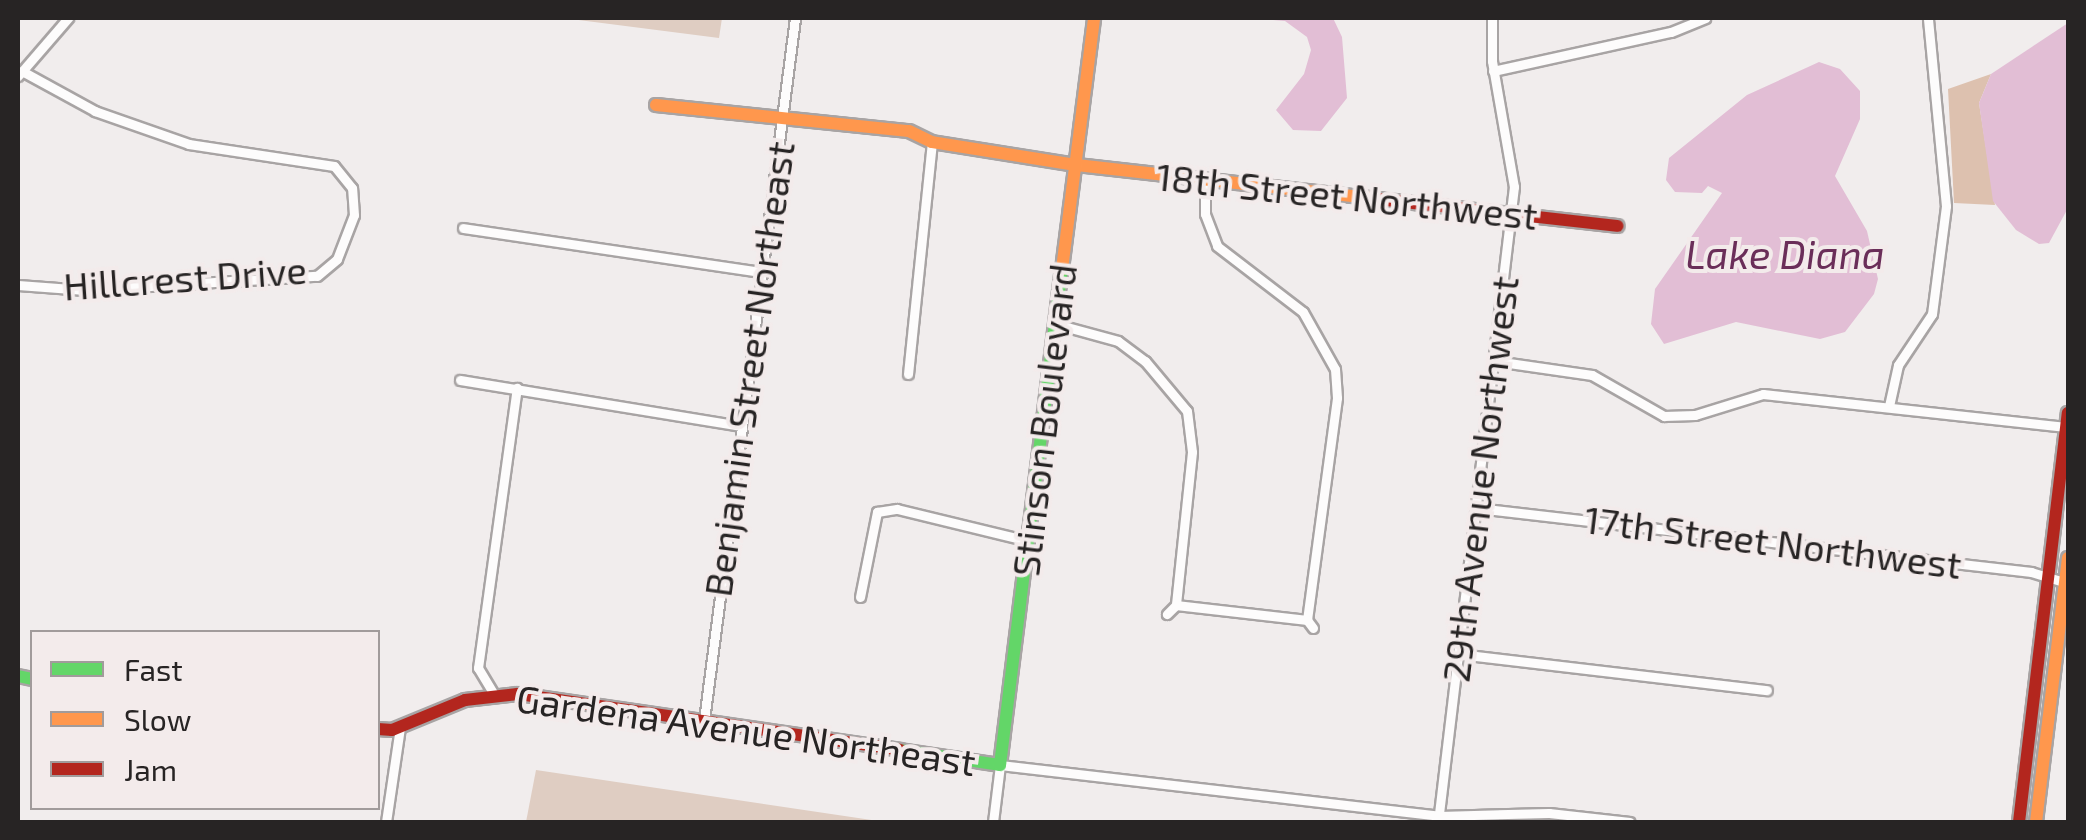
<!DOCTYPE html>
<style>
body{margin:0}
#map{position:relative;width:2086px;height:840px;overflow:hidden;background:#f1eded;font-family:"Exo 2",sans-serif}
div>[style]{position:absolute}
.green>*{inset:0;background:#dfcdc2}
.forest>*{inset:0;background:#ddc1af}
.water>*{inset:0;background:#e2bed5}
.roads{filter:drop-shadow(2px 0 #a8a4a4) drop-shadow(-2px 0 #a8a4a4) drop-shadow(0 2px #a8a4a4) drop-shadow(0 -2px #a8a4a4)}
.street>*{height:9px;margin:-4.5px;padding:0 4.5px;transform-origin:4.5px;border-radius:4.5px;background:#fdfcfc}
.fast>*{height:12px;margin:-6px;padding:0 6px;transform-origin:6px;border-radius:6px;background:#63d668}
.slow>*{height:12px;margin:-6px;padding:0 6px;transform-origin:6px;border-radius:6px;background:#ff974d}
.jam>*{height:12px;margin:-6px;padding:0 6px;transform-origin:6px;border-radius:6px;background:#b3261e}
span{translate:-50% -50%;white-space:nowrap;text-align:center;line-height:1.15;-webkit-text-stroke:8px #f3ebeb;paint-order:stroke}
.street-label{font-size:38px;color:#272424}
.water-label{font-size:40px;color:#6a2e59;font-style:italic}
.frame{position:absolute;inset:0;border:20px solid #272424;pointer-events:none}
.legend{position:absolute;left:30px;top:630px;width:350px;height:180px;box-sizing:border-box;background:#f3ebeb;border:2px solid #a19b9b;margin:0;padding:12px 18px;list-style:none;font-size:30px;color:#272424}
.legend li{display:flex;align-items:center;gap:20px;height:50px}
.legend b{width:50px;border:2px solid #a19b9b}
</style>
<div id="map">
<div class="green">
<i style="clip-path:polygon(563px 18px,722px 18px,719px 38px)"></i>
<i style="clip-path:polygon(536px 770px,885px 822px,526px 822px)"></i>
</div>
<div class="forest">
<i style="clip-path:polygon(1991px 74px,1979px 103px,1995px 205px,1954px 203px,1948px 89px)"></i>
</div>
<div class="water">
<i style="clip-path:polygon(1249px 18px,1333px 18px,1342px 37px,1347px 98px,1321px 131px,1293px 130px,1276px 110px,1304px 74px,1311px 50px,1307px 37px,1285px 21px)"></i>
<i style="clip-path:polygon(2068px 23px,2068px 208px,2049px 243px,2039px 244px,2016px 230px,1993px 201px,1979px 103px,1991px 74px)"></i>
<i style="clip-path:polygon(1819px 62px,1840px 69px,1860px 91px,1860px 119px,1835px 176px,1867px 231px,1878px 279px,1874px 294px,1845px 332px,1820px 339px,1736px 322px,1664px 344px,1651px 324px,1655px 289px,1722px 193px,1708px 186px,1702px 193px,1675px 192px,1666px 180px,1669px 158px,1747px 95px)"></i>
</div>
<div class="roads">
<div class="street">
<i style="left:1493px;top:71px;width:182px;rotate:-12.4deg"></i>
<i style="left:1671px;top:32px;width:37px;rotate:-22deg"></i>
<i style="left:18px;top:76px;width:77px;rotate:-49.2deg"></i>
<i style="left:1205px;top:180px;width:34px;rotate:90deg"></i>
<i style="left:1205px;top:214px;width:34px;rotate:69deg"></i>
<i style="left:1217px;top:246px;width:108px;rotate:37.5deg"></i>
<i style="left:1303px;top:312px;width:65px;rotate:60.7deg"></i>
<i style="left:1335px;top:369px;width:29px;rotate:86deg"></i>
<i style="left:1337px;top:398px;width:224px;rotate:97.7deg"></i>
<i style="left:1307px;top:620px;width:10px;rotate:53deg"></i>
<i style="left:463px;top:228px;width:300px;rotate:8.4deg"></i>
<i style="left:18px;top:285px;width:67px;rotate:4.3deg"></i>
<i style="left:85px;top:290px;width:232px;rotate:-3.5deg"></i>
<i style="left:317px;top:276px;width:26px;rotate:-40deg"></i>
<i style="left:337px;top:259px;width:47px;rotate:-68.9deg"></i>
<i style="left:354px;top:215px;width:27px;rotate:-94deg"></i>
<i style="left:352px;top:188px;width:28px;rotate:-129deg"></i>
<i style="left:334px;top:166px;width:147px;rotate:-171.4deg"></i>
<i style="left:189px;top:144px;width:100px;rotate:-160.7deg"></i>
<i style="left:95px;top:111px;width:83px;rotate:-151.3deg"></i>
<i style="left:1056px;top:324px;width:64px;rotate:15.3deg"></i>
<i style="left:1118px;top:341px;width:34px;rotate:37deg"></i>
<i style="left:1145px;top:361px;width:65px;rotate:50deg"></i>
<i style="left:1187px;top:411px;width:41px;rotate:83deg"></i>
<i style="left:1192px;top:452px;width:154px;rotate:96deg"></i>
<i style="left:1176px;top:605px;width:13px;rotate:135deg"></i>
<i style="left:1495px;top:361px;width:98px;rotate:8.2deg"></i>
<i style="left:1592px;top:375px;width:83px;rotate:29.7deg"></i>
<i style="left:1664px;top:416px;width:31px;rotate:-2deg"></i>
<i style="left:1695px;top:415px;width:71px;rotate:-17.2deg"></i>
<i style="left:1763px;top:394px;width:307px;rotate:6.2deg"></i>
<i style="left:908px;top:374px;width:233px;rotate:-84.1deg"></i>
<i style="left:460px;top:380px;width:284px;rotate:9.3deg"></i>
<i style="left:1889px;top:406px;width:42px;rotate:-77.6deg"></i>
<i style="left:1898px;top:365px;width:61px;rotate:-56.3deg"></i>
<i style="left:1932px;top:314px;width:109px;rotate:-82.6deg"></i>
<i style="left:1946px;top:206px;width:189px;rotate:-95.5deg"></i>
<i style="left:1477px;top:508px;width:558px;rotate:6.59deg"></i>
<i style="left:2031px;top:572px;width:39px;rotate:17deg"></i>
<i style="left:860px;top:597px;width:87px;rotate:-78.7deg"></i>
<i style="left:877px;top:512px;width:20px;rotate:-9deg"></i>
<i style="left:897px;top:509px;width:135px;rotate:13.7deg"></i>
<i style="left:1176px;top:605px;width:132px;rotate:6.5deg"></i>
<i style="left:1459px;top:654px;width:310px;rotate:6.7deg"></i>
<i style="left:495px;top:696px;width:33px;rotate:-121deg"></i>
<i style="left:478px;top:668px;width:283px;rotate:-82.1deg"></i>
<i style="left:704px;top:720px;width:708px;rotate:-82.61deg"></i>
<i style="left:386px;top:822px;width:96px;rotate:-81.6deg"></i>
<i style="left:993px;top:822px;width:57px;rotate:-83deg"></i>
<i style="left:1000px;top:765px;width:442px;rotate:6.6deg"></i>
<i style="left:1439px;top:816px;width:110px;rotate:-1.6deg"></i>
<i style="left:1549px;top:813px;width:81px;rotate:6.3deg"></i>
<i style="left:1438px;top:822px;width:640px;rotate:-83.18deg"></i>
<i style="left:1514px;top:187px;width:128px;rotate:-99.9deg"></i>
<i style="left:1492px;top:61px;width:43px;rotate:-90deg"></i>
</div>
<div class="fast">
<i style="left:18px;top:676px;width:14px;rotate:12deg"></i>
<i style="left:900px;top:750px;width:101px;rotate:8.5deg"></i>
<i style="left:1000px;top:765px;width:500px;rotate:-82.9deg"></i>
</div>
<div class="slow">
<i style="left:656px;top:105px;width:254px;rotate:5.9deg"></i>
<i style="left:909px;top:131px;width:25px;rotate:26deg"></i>
<i style="left:932px;top:142px;width:146px;rotate:9.1deg"></i>
<i style="left:1076px;top:165px;width:303px;rotate:6.4deg"></i>
<i style="left:1062px;top:269px;width:253px;rotate:-82.7deg"></i>
<i style="left:2036px;top:822px;width:266px;rotate:-83.1deg"></i>
</div>
<div class="jam">
<i style="left:1377px;top:199px;width:242px;rotate:6.4deg"></i>
<i style="left:378px;top:729px;width:14px;rotate:4deg"></i>
<i style="left:392px;top:730px;width:79px;rotate:-22.3deg"></i>
<i style="left:465px;top:700px;width:53px;rotate:-6.5deg"></i>
<i style="left:518px;top:694px;width:386px;rotate:8.3deg"></i>
<i style="left:2019px;top:822px;width:412px;rotate:-83.2deg"></i>
</div>
</div>
<div class="street-label">
<span style="left:1347px;top:196px;rotate:6deg">18th Street Northwest</span>
<span style="left:185px;top:278px;rotate:-4deg">Hillcrest Drive</span>
<span style="left:749px;top:369px;rotate:-82deg">Benjamin Street Northeast</span>
<span style="left:1044px;top:420px;rotate:-83deg">Stinson Boulevard</span>
<span style="left:1480px;top:479px;rotate:-83deg">29th Avenue Northwest</span>
<span style="left:1773px;top:542px;rotate:7deg">17th Street Northwest</span>
<span style="left:746px;top:730px;rotate:8deg">Gardena Avenue Northeast</span>
</div>
<div class="water-label">
<span style="left:1785px;top:253px">Lake Diana</span>
</div>
<div class="frame"></div>
<ul class="legend">
<li><b style="height:12px;background:#63d668"></b>Fast</li>
<li><b style="height:12px;background:#ff974d"></b>Slow</li>
<li><b style="height:12px;background:#b3261e"></b>Jam</li>
</ul>
</div>
